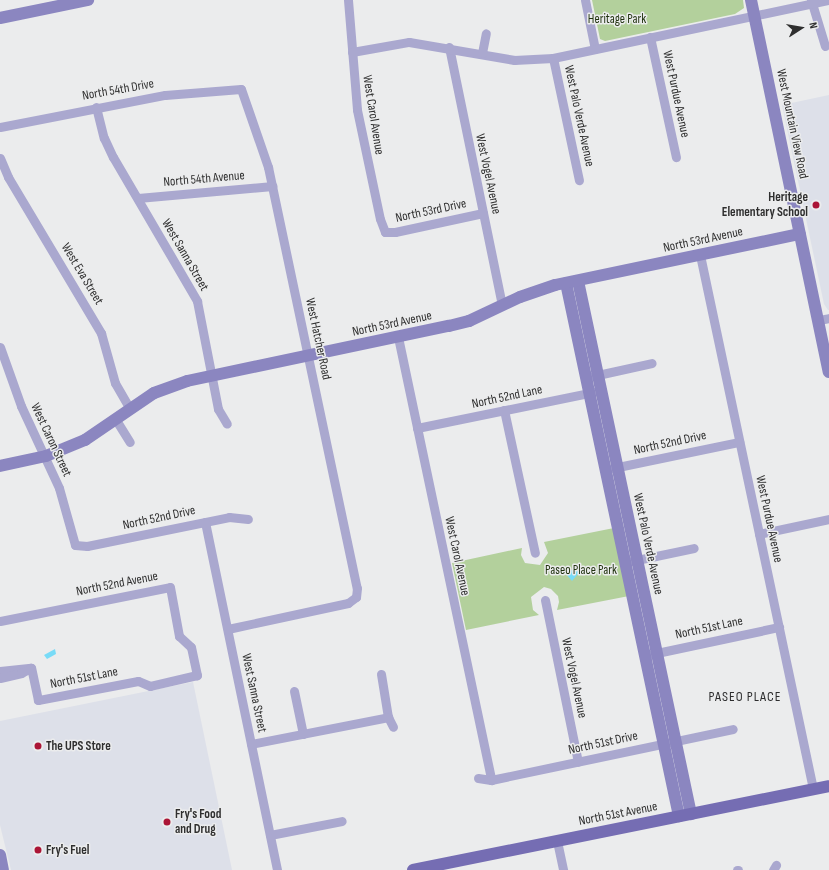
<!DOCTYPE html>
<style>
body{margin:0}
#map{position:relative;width:829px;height:870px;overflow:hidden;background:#ebeced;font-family:"Sofia Sans Condensed",sans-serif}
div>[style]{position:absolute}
.built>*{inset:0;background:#dde0e9}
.green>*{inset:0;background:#b3d09c}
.water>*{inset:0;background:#78dbf7}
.street>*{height:9px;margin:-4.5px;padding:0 4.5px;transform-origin:4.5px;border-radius:4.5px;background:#aaa8cf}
.secondary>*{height:12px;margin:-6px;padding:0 6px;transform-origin:6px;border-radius:6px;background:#8b86c0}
.primary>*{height:12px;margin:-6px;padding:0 6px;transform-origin:6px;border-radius:6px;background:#756db3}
.dots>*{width:11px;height:11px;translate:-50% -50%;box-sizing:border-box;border:2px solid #ebeced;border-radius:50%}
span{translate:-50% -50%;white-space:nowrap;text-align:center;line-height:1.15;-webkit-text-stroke:3px #ebeced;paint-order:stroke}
.park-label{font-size:13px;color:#1f310d}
.street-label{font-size:13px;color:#2f2f2f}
.poi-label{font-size:13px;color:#2f2f2f;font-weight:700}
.right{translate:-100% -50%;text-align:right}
.left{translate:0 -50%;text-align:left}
.neighbourhood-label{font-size:14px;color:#2d2d2e;letter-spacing:1px}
.north{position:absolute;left:781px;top:8px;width:40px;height:40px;-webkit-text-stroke:3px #ebeced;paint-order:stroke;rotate:78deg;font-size:11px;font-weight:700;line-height:16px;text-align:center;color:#2f2f2f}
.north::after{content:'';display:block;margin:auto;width:14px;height:18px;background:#2f2f2f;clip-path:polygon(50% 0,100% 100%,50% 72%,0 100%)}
</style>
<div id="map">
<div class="built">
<i style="clip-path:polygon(829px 95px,829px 310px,828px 310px,824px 304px,782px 105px)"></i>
<i style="clip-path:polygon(193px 682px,232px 870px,11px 870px,0 825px,0 721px)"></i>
</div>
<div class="green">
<i style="clip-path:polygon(592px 0,743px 0,744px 8px,735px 14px,605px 41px,600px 39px)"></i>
<i style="clip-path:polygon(614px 528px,629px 596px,557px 610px,559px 602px,558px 596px,551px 589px,544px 587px,531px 597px,533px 610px,539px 615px,466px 630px,452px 563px,522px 548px,521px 555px,525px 563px,540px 565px,548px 553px,544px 542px)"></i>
</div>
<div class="water">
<i style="clip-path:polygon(583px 567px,584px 573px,578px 574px,572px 581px,566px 574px,575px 568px)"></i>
<i style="clip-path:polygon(55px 649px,56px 654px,47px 659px,44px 655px)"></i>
</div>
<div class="street">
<i style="left:348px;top:0;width:110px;rotate:85.3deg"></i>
<i style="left:357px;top:110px;width:111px;rotate:78.1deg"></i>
<i style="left:380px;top:219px;width:14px;rotate:69deg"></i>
<i style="left:385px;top:232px;width:10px"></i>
<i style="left:395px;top:232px;width:90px;rotate:-12.2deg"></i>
<i style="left:585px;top:0;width:50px;rotate:78.5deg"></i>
<i style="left:811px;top:0;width:48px;rotate:73.1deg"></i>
<i style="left:650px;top:37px;width:123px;rotate:77.8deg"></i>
<i style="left:449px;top:47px;width:264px;rotate:78.4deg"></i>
<i style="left:352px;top:52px;width:58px;rotate:-10deg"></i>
<i style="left:409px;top:42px;width:107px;rotate:9.7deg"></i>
<i style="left:514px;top:60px;width:39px;rotate:-3deg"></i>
<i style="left:553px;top:58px;width:282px;rotate:-11.9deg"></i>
<i style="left:482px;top:53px;width:20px;rotate:-79deg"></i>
<i style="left:553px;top:58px;width:125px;rotate:78deg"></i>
<i style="left:96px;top:107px;width:32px;rotate:76deg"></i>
<i style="left:104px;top:138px;width:21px;rotate:65deg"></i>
<i style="left:113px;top:157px;width:167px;rotate:59.7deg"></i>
<i style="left:197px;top:301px;width:110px;rotate:79deg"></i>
<i style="left:218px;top:409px;width:17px;rotate:59deg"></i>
<i style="left:0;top:127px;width:168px;rotate:-11deg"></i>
<i style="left:165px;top:95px;width:76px;rotate:-4.5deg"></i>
<i style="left:241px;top:89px;width:83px;rotate:70.9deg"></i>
<i style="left:268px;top:167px;width:430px;rotate:78.1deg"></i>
<i style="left:357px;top:588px;width:9px;rotate:96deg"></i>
<i style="left:356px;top:597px;width:10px;rotate:143deg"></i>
<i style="left:348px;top:603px;width:123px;rotate:167.8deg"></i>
<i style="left:0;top:158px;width:21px;rotate:67deg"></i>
<i style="left:8px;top:177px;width:182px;rotate:59.2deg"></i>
<i style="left:101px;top:333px;width:52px;rotate:74.4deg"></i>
<i style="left:115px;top:383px;width:30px;rotate:60deg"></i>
<i style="left:138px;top:198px;width:135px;rotate:-5.1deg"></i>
<i style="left:700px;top:255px;width:546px;rotate:78.05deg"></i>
<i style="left:819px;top:320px;width:10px;rotate:-11deg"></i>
<i style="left:398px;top:337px;width:453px;rotate:78.1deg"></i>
<i style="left:0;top:347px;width:63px;rotate:70.4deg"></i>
<i style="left:21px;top:406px;width:90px;rotate:65.1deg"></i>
<i style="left:59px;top:488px;width:59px;rotate:74.3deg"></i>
<i style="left:75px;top:545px;width:12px;rotate:5deg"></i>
<i style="left:87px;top:546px;width:145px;rotate:-11.5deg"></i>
<i style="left:229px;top:517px;width:19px;rotate:6deg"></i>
<i style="left:593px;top:376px;width:60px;rotate:-12.4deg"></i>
<i style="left:504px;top:410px;width:146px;rotate:77.8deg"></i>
<i style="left:116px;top:420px;width:26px;rotate:58deg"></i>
<i style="left:417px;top:428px;width:181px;rotate:-11.5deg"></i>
<i style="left:613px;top:468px;width:129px;rotate:-11.7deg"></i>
<i style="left:205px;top:522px;width:355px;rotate:78.3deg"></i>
<i style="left:759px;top:534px;width:72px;rotate:-12.1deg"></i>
<i style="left:632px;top:561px;width:63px;rotate:-11.8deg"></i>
<i style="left:545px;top:600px;width:165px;rotate:78.5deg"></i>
<i style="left:0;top:621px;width:173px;rotate:-11.3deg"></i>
<i style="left:170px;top:587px;width:50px;rotate:79.6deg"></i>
<i style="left:179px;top:636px;width:16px;rotate:43deg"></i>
<i style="left:191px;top:647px;width:29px;rotate:78deg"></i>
<i style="left:197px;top:675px;width:48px;rotate:166.8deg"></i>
<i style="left:150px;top:686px;width:13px;rotate:-157deg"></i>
<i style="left:138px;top:681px;width:102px;rotate:169.2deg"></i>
<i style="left:38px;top:700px;width:33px;rotate:-102deg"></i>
<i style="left:652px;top:654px;width:130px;rotate:-12deg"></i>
<i style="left:0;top:671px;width:31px;rotate:-6deg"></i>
<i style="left:381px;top:674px;width:44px;rotate:80.8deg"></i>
<i style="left:388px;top:717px;width:11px;rotate:63deg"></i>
<i style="left:0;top:678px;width:22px;rotate:-13deg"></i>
<i style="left:21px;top:673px;width:11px;rotate:-27deg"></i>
<i style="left:294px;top:691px;width:44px;rotate:78.2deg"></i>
<i style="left:251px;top:744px;width:140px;rotate:-11.1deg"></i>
<i style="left:478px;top:778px;width:13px;rotate:9deg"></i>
<i style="left:491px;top:780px;width:247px;rotate:-11.9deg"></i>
<i style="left:270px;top:835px;width:73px;rotate:-11deg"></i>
<i style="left:557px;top:841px;width:30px;rotate:78deg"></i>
<i style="left:737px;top:870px;width:1px"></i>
<i style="left:773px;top:870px;width:6px;rotate:-59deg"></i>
</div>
<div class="secondary">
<i style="left:751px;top:0;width:380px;rotate:78.2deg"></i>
<i style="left:0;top:18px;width:90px;rotate:-11.6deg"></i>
<i style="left:578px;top:281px;width:545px;rotate:78.03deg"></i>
<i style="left:566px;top:283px;width:545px;rotate:78.03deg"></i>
<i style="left:0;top:466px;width:47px;rotate:-12.3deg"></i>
<i style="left:46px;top:456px;width:42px;rotate:-22.3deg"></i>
<i style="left:85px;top:440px;width:83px;rotate:-34.3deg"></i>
<i style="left:154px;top:393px;width:35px;rotate:-20deg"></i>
<i style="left:187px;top:381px;width:268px;rotate:-11.9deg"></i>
<i style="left:449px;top:326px;width:21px;rotate:-14deg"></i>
<i style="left:469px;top:321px;width:56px;rotate:-25.2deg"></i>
<i style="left:520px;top:297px;width:37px;rotate:-19deg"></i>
<i style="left:555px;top:285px;width:250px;rotate:-11.8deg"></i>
<i style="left:0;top:855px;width:15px;rotate:79deg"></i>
</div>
<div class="primary">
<i style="left:413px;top:870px;width:424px;rotate:-11.4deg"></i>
</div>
<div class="dots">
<i style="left:816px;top:205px;background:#ab1536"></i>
<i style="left:38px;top:746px;background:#ab1536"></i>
<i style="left:167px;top:822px;background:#ab1536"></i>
<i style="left:38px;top:850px;background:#ab1536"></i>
</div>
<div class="park-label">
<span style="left:617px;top:19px">Heritage Park</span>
<span style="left:581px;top:570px">Paseo Place Park</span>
</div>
<div class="street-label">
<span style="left:118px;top:90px;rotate:-10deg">North 54th Drive</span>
<span style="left:676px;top:94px;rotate:78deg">West Purdue Avenue</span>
<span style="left:373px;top:115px;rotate:81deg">West Carol Avenue</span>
<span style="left:579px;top:116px;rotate:78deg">West Palo Verde Avenue</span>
<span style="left:792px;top:124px;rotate:78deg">West Mountain View Road</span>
<span style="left:488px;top:174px;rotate:78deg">West Vogel Avenue</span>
<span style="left:204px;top:179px;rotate:-5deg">North 54th Avenue</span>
<span style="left:431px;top:211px;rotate:-12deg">North 53rd Drive</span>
<span style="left:703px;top:240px;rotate:-12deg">North 53rd Avenue</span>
<span style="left:185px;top:255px;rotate:60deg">West Sanna Street</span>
<span style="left:82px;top:274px;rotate:59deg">West Eva Street</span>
<span style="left:392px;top:324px;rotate:-12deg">North 53rd Avenue</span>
<span style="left:318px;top:339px;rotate:78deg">West Hatcher Road</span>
<span style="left:507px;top:397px;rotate:-12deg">North 52nd Lane</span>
<span style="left:51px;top:440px;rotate:65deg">West Caron Street</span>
<span style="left:670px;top:443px;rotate:-12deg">North 52nd Drive</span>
<span style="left:159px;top:518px;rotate:-12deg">North 52nd Drive</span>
<span style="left:769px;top:519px;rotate:78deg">West Purdue Avenue</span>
<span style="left:648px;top:544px;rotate:78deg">West Palo Verde Avenue</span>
<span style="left:457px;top:556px;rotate:78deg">West Carol Avenue</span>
<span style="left:117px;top:584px;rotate:-11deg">North 52nd Avenue</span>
<span style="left:709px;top:628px;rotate:-12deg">North 51st Lane</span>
<span style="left:84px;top:678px;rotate:-11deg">North 51st Lane</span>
<span style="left:574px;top:678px;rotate:78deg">West Vogel Avenue</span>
<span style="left:254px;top:693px;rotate:78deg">West Sanna Street</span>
<span style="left:603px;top:743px;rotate:-12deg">North 51st Drive</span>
<span style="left:618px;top:814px;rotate:-11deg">North 51st Avenue</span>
</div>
<div class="poi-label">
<span class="right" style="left:808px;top:205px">Heritage<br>Elementary School</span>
<span class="left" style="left:46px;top:746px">The UPS Store</span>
<span class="left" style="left:175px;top:822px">Fry's Food<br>and Drug</span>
<span class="left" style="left:46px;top:850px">Fry's Fuel</span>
</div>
<div class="neighbourhood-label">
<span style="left:745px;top:697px">PASEO PLACE</span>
</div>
<div class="north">N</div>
</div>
